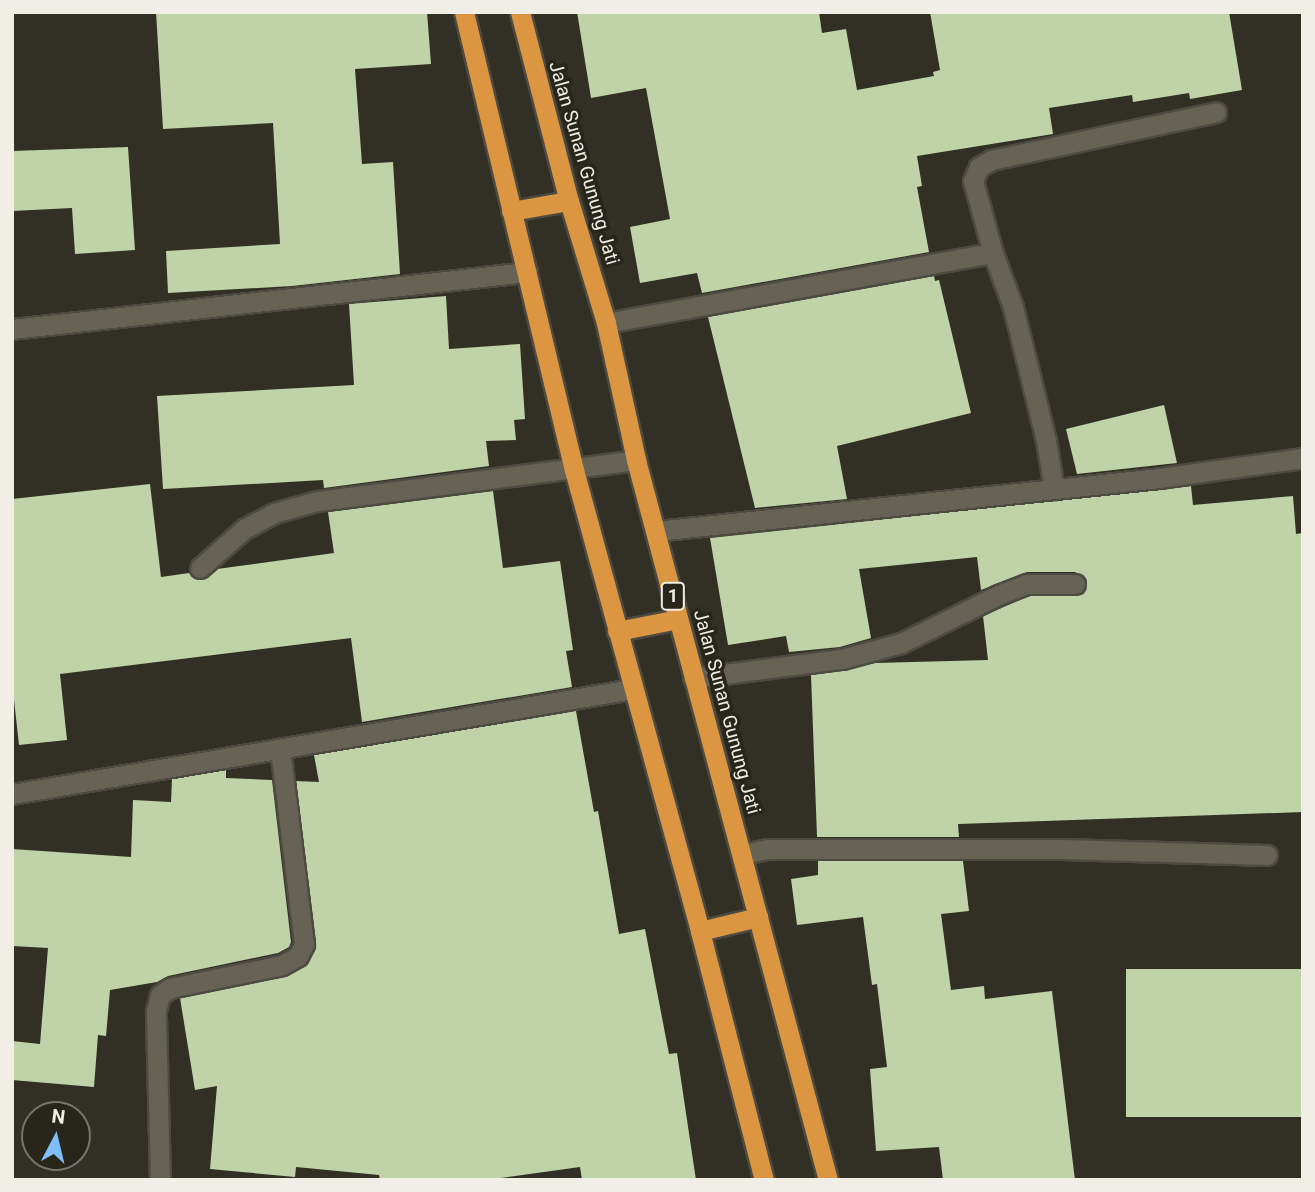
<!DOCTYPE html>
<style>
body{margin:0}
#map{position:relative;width:1315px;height:1192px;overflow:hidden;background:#323024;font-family:Roboto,sans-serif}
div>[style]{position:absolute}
.building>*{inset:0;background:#bfd2a8;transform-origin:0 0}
.roads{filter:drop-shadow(2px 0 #4d4b41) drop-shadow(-2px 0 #4d4b41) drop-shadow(0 2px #4d4b41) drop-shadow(0 -2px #4d4b41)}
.service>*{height:19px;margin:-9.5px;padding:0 9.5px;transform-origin:9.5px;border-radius:9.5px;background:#666355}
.minor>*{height:19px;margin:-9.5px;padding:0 9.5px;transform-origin:9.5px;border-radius:9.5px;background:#666355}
.trunk>*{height:19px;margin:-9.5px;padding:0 9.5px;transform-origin:9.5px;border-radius:9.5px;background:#dc9641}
span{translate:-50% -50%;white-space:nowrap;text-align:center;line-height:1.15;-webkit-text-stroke:7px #28261a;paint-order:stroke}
.shield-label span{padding:2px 5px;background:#28261a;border:2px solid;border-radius:5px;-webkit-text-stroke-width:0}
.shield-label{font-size:18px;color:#f0eee6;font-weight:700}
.street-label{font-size:19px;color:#f0eee6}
.frame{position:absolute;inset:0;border:14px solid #f0eee6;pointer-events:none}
.north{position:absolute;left:21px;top:1101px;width:70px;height:70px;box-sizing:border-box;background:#28261a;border:2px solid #78766c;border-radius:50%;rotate:7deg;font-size:19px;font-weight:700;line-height:28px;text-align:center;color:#f0eee6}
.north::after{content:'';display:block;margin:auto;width:24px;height:32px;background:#80bdfa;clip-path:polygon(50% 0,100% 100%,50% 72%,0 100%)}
</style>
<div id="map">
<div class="building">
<i style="clip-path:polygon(156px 12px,427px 12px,431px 64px,355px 69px,362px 164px,393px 162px,400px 274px,292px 286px,168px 293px,166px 251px,280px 244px,273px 123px,163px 129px)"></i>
<i style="clip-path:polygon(577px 12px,819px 12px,822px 33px,846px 29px,857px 90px,934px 76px,933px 72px,940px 70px,930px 12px,1229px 12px,1242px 90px,1190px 99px,1189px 93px,1133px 102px,1132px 95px,1049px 108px,1053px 134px,917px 156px,922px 186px,917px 187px,929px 252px,702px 293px,697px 273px,640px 283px,630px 227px,670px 219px,646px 88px,591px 98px)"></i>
<i style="clip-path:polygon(128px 147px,135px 250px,75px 254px,72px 208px,12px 211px,12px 151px)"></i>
<i style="clip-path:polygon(934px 276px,935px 281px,939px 280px,971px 413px,837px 446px,847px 499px,755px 508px,708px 317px)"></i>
<i style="clip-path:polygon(446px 296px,449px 349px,520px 344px,525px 419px,514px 420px,516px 440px,486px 441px,489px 466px,324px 488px,323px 480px,163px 489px,157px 396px,354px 385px,349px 304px)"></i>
<i style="clip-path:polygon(1164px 405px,1177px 463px,1077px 474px,1066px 429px)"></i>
<i style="clip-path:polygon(150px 484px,161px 577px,189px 573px,196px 579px,202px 580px,217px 569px,334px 553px,328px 512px,493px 491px,503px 568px,560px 561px,573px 650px,566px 651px,572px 687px,362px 722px,351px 638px,60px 674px,67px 740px,19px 745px,12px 682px,12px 499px)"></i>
<i style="clip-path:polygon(1191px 486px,1193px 505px,1293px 496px,1296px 534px,1303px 533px,1303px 812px,958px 824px,959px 837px,817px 837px,811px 675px,875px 663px,988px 660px,983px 616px,1029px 596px,1080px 595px,1086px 589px,1086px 579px,1075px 572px,1027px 572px,981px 590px,977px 557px,859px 569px,871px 638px,840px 647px,789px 652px,786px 636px,728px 645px,710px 538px)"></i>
<i style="clip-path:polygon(576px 711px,594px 812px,598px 811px,619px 934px,645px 929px,669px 1054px,677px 1053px,696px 1180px,582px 1180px,580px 1167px,487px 1180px,380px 1180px,379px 1175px,296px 1167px,295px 1177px,210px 1169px,217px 1086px,195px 1090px,180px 998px,284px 977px,309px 961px,316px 943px,296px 781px,319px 782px,314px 755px)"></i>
<i style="clip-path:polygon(226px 770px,226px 778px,272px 780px,291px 942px,289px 947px,278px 953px,168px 976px,157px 982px,110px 990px,106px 1036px,98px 1035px,94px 1087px,12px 1080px,12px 1041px,40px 1044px,48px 948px,12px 946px,12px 849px,131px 857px,133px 800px,171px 802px,172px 779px)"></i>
<i style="clip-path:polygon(818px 861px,963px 861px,969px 911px,941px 914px,951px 990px,984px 986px,985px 999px,1052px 991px,1075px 1180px,943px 1180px,939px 1147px,876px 1151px,870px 1069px,887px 1067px,877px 984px,872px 985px,863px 917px,797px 925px,791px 879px,818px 875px)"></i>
<i style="left:1303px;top:969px;width:148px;height:177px;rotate:90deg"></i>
</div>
<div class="roads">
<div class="service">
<i style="left:693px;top:678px;width:150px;rotate:-7.3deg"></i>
<i style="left:842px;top:659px;width:61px;rotate:-15.2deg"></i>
<i style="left:901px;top:643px;width:108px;rotate:-26.3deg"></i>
<i style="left:998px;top:595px;width:31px;rotate:-21deg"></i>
<i style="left:1027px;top:584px;width:48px"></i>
<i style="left:742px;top:854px;width:25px;rotate:-11deg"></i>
<i style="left:767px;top:849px;width:295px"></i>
<i style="left:1062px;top:849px;width:205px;rotate:1.7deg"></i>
</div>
<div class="minor">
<i style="left:993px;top:253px;width:58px;rotate:69.7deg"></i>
<i style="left:1013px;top:307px;width:137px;rotate:76.1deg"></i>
<i style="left:1046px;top:440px;width:50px;rotate:80.7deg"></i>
<i style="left:606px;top:323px;width:393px;rotate:-10.3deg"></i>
<i style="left:993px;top:253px;width:75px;rotate:-105.5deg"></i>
<i style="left:973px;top:181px;width:15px;rotate:-67deg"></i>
<i style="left:979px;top:167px;width:14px;rotate:-30deg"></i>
<i style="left:991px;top:160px;width:230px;rotate:-12deg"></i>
<i style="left:12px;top:329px;width:518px;rotate:-6.32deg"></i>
<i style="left:656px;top:531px;width:506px;rotate:-6.01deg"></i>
<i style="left:1159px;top:478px;width:145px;rotate:-7.9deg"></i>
<i style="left:200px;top:568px;width:59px;rotate:-41.6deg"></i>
<i style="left:244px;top:529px;width:34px;rotate:-28deg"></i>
<i style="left:274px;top:513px;width:45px;rotate:-15.6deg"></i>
<i style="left:317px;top:501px;width:322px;rotate:-7.3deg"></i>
<i style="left:12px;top:794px;width:629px;rotate:-9.61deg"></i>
<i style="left:160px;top:1180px;width:169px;rotate:-91.4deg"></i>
<i style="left:156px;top:1011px;width:16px;rotate:-76deg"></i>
<i style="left:160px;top:995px;width:12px;rotate:-35deg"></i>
<i style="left:170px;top:988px;width:114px;rotate:-11.6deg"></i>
<i style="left:282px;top:965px;width:18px;rotate:-29deg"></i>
<i style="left:298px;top:956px;width:13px;rotate:-63deg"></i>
<i style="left:304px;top:944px;width:197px;rotate:-97deg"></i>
</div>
<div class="trunk">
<i style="left:464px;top:12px;width:471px;rotate:76.5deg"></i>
<i style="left:574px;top:470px;width:478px;rotate:74.7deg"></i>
<i style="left:700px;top:931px;width:257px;rotate:75.6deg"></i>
<i style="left:520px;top:12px;width:195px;rotate:75.5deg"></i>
<i style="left:569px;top:201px;width:127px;rotate:73.1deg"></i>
<i style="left:606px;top:323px;width:140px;rotate:77.6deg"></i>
<i style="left:636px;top:460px;width:745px;rotate:75.07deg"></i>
<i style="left:511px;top:211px;width:59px;rotate:-9.8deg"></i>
<i style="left:617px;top:631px;width:62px;rotate:-11.1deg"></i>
<i style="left:700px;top:931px;width:60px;rotate:-13.6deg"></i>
</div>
</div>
<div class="shield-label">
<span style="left:673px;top:596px">1</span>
</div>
<div class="street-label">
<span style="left:584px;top:163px;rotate:74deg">Jalan Sunan Gunung Jati</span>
<span style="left:727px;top:712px;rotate:75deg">Jalan Sunan Gunung Jati</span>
</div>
<div class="frame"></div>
<div class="north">N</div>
</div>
